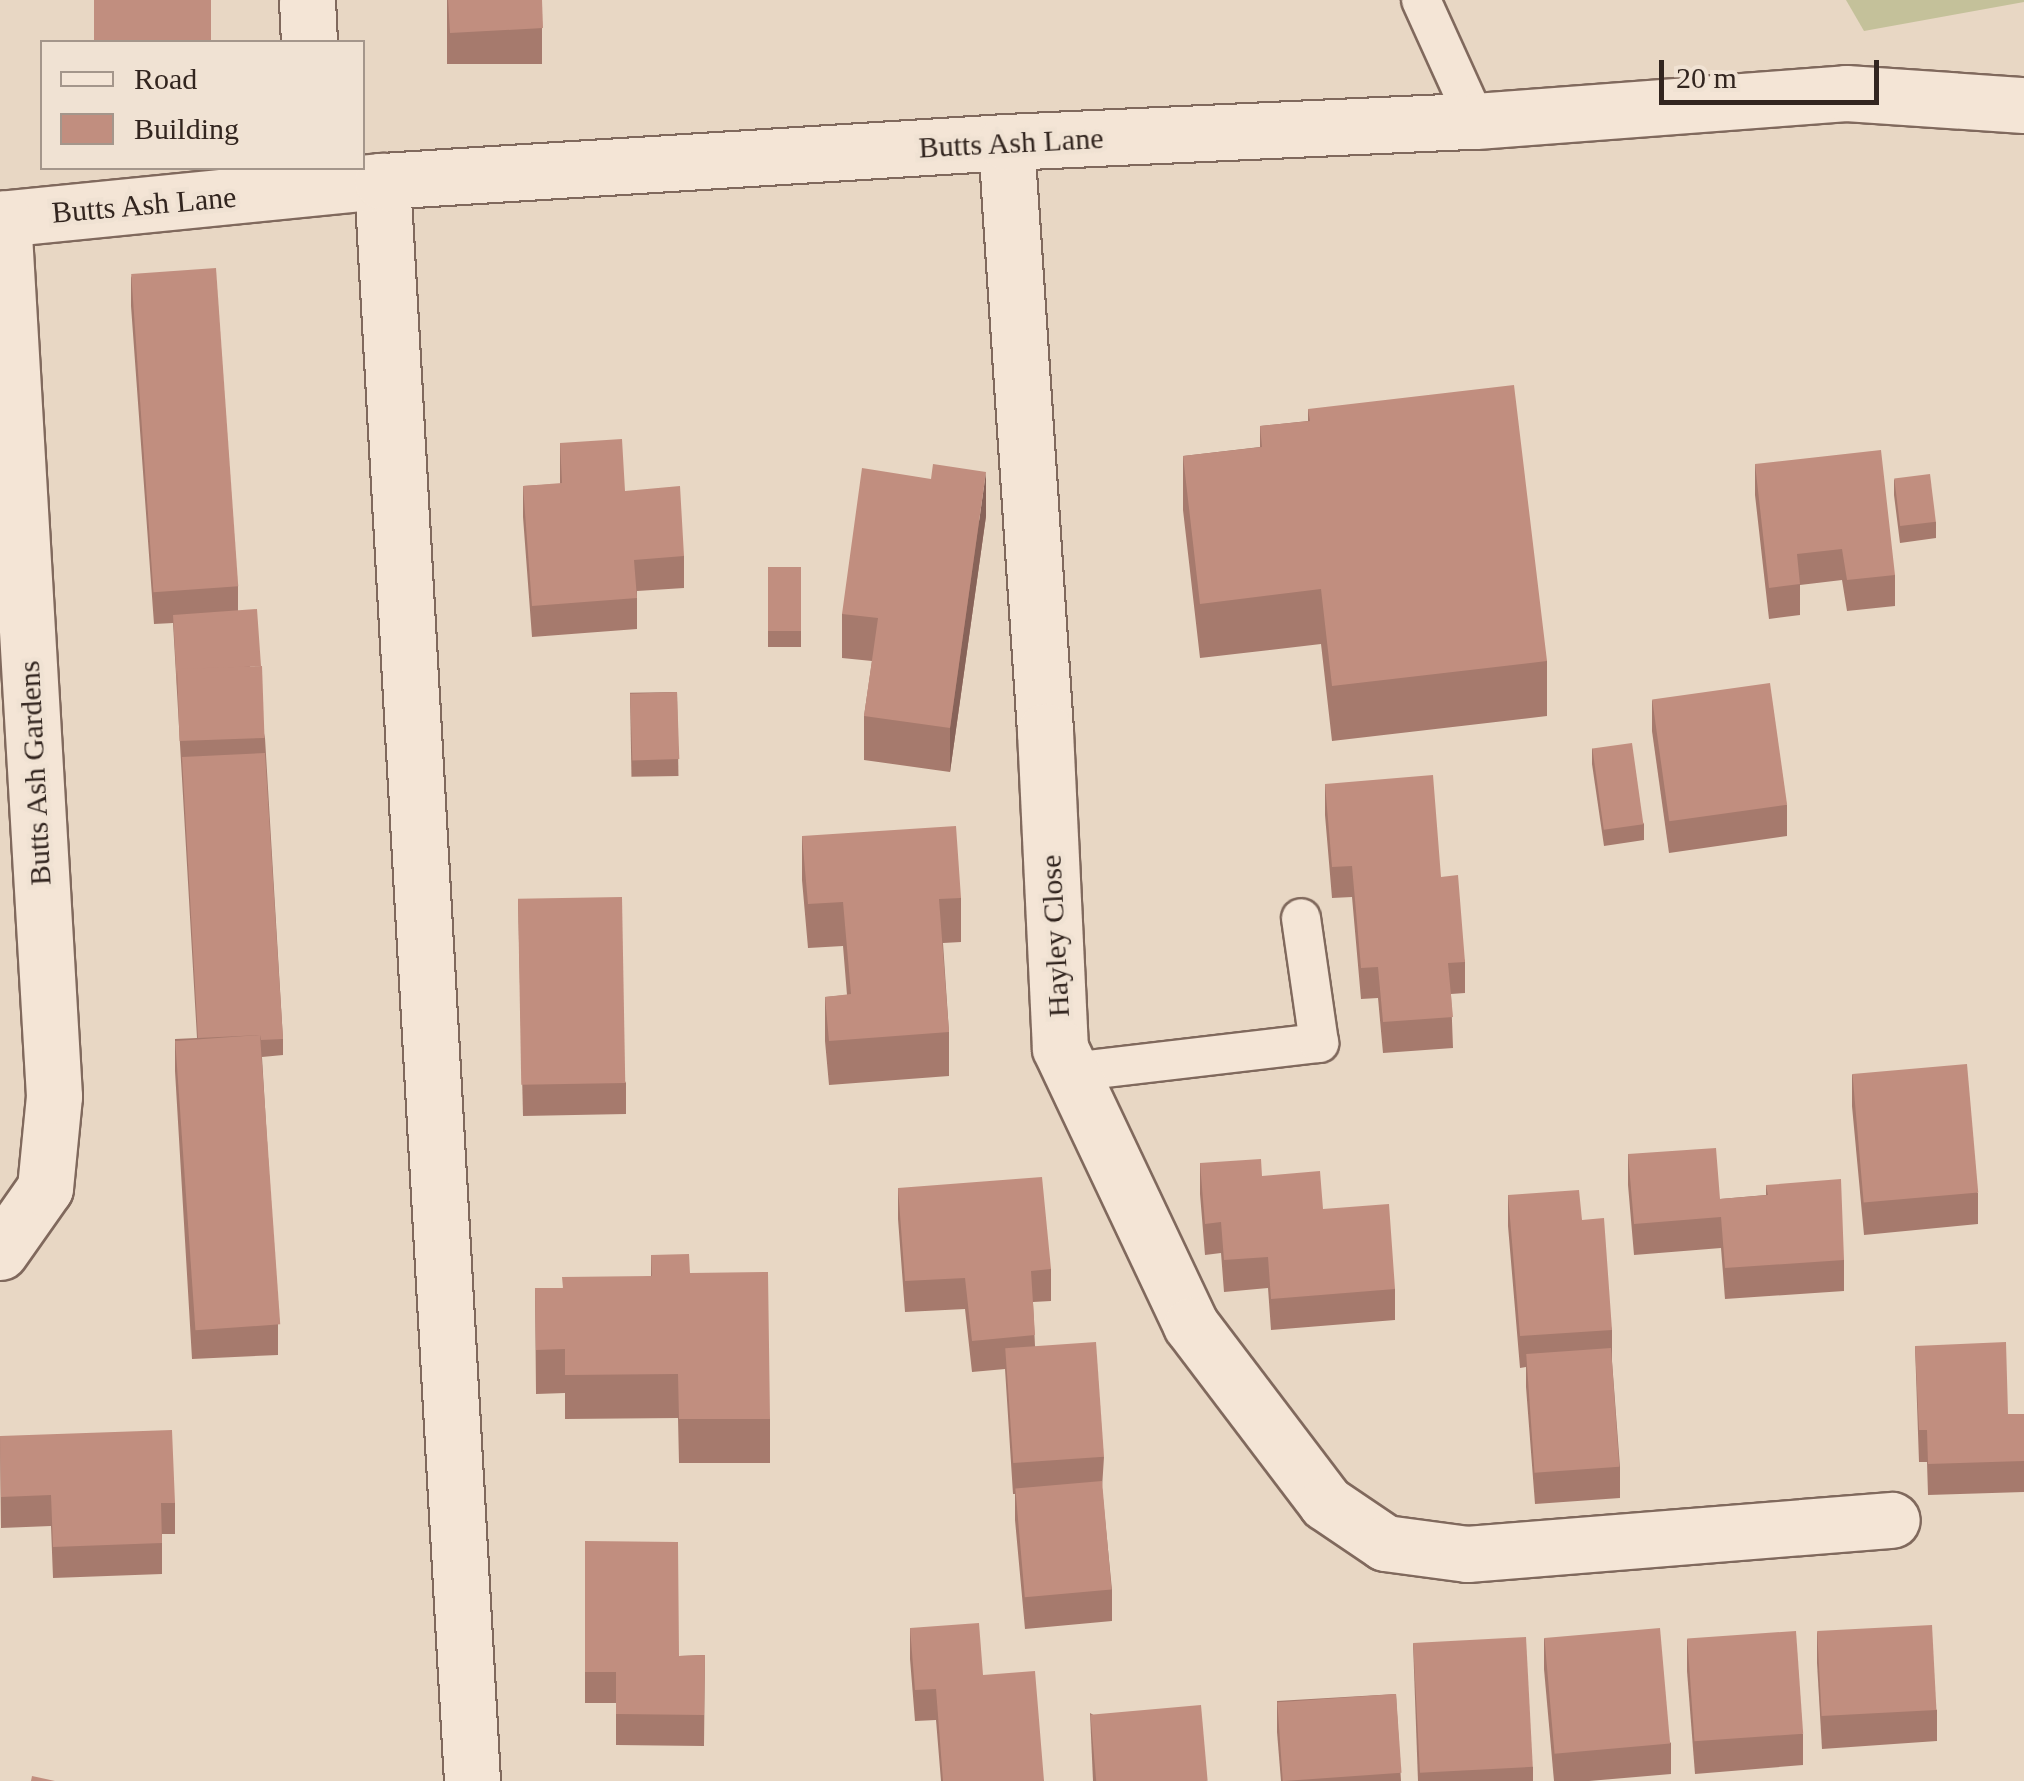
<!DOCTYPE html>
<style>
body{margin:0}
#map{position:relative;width:2024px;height:1781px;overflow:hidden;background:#e8d7c4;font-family:Georgia,serif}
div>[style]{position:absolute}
.green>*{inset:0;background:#c4c19a}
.roads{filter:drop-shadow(2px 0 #80695d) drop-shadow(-2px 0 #80695d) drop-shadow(0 2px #80695d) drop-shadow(0 -2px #80695d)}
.service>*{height:38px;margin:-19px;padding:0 19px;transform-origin:19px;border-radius:19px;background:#f4e5d6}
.minor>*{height:55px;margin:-27.5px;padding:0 27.5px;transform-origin:27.5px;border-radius:27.5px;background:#f4e5d6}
.wall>*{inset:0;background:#a67a6d;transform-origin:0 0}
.shaded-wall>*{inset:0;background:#876359}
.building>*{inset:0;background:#c18e7f;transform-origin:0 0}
span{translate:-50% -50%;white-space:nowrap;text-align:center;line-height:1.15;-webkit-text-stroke:9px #f0e2d3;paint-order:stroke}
.street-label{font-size:30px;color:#32251f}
.legend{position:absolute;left:40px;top:40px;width:325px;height:130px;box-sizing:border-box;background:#f0e2d3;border:2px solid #a4968b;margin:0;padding:12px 18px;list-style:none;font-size:30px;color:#32251f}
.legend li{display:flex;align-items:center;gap:20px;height:50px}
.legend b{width:50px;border:2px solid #a4968b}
.scale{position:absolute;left:1659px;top:60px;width:220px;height:45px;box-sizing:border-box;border:5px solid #32251f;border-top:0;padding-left:12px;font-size:30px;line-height:35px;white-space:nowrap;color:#32251f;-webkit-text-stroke:8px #f0e2d3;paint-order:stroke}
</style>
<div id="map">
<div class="green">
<i style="clip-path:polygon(1846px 0,2024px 0,2024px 2px,1864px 31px)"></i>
</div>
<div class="roads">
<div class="service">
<i style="left:1421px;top:0;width:133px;rotate:65.6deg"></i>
<i style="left:1072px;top:1072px;width:249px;rotate:-6.7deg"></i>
<i style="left:1319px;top:1043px;width:126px;rotate:-98.2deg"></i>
</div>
<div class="minor">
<i style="left:307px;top:0;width:42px;rotate:87.3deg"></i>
<i style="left:1006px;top:142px;width:590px;rotate:86.21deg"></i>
<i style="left:1045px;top:731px;width:317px;rotate:87.3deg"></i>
<i style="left:1060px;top:1048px;width:306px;rotate:64.7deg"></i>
<i style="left:1191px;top:1325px;width:223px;rotate:52.8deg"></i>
<i style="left:1326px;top:1503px;width:71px;rotate:34.1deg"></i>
<i style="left:1385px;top:1543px;width:83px;rotate:7.6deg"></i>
<i style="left:1467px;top:1554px;width:426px;rotate:-4.6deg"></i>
<i style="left:382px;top:181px;width:1603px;rotate:86.78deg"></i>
<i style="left:0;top:219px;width:384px;rotate:-5.7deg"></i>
<i style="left:382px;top:181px;width:625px;rotate:-3.58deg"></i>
<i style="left:1006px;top:142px;width:470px;rotate:-2.6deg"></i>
<i style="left:1476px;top:121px;width:371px;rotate:-4.3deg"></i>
<i style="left:1846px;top:93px;width:178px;rotate:3.9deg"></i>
<i style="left:0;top:1252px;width:78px;rotate:-54.9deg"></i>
<i style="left:45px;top:1188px;width:92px;rotate:-84.4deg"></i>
<i style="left:54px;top:1096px;width:879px;rotate:-93.32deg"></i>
</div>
</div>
<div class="wall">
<i style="left:447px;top:0;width:95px;height:64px"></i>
<i style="clip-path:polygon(131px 275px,238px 586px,238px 610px,265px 738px,283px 1039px,283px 1055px,262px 1057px,278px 1324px,278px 1355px,192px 1359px,175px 1071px,175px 1039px,197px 1038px,173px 623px,154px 624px,131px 306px)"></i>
<i style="clip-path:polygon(1308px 409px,1547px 661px,1547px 716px,1332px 741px,1321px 644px,1200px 658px,1183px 510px,1183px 456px,1260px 447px,1260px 426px,1308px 421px)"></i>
<i style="clip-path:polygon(560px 443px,625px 491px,684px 556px,684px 588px,637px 591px,637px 629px,532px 637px,523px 517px,523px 486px,560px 484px)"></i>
<i style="clip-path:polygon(1755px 464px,1895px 575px,1895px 606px,1847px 611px,1842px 580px,1800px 585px,1800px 615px,1769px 619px,1755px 495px)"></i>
<i style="clip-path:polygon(1894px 479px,1936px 522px,1936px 538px,1900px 543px,1894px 495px)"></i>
<i style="clip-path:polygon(986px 516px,950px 772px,864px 760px,864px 716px,872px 661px,842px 658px,842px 614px)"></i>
<i style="left:768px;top:567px;width:33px;height:80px"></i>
<i style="left:677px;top:692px;width:84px;height:47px;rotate:89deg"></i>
<i style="clip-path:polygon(1652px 700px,1787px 805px,1787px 836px,1669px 853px,1652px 731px)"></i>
<i style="clip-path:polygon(1592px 748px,1644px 824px,1644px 840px,1604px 846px,1592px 764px)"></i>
<i style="clip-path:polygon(1325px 784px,1441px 877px,1465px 962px,1465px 993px,1451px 994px,1453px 1048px,1383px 1053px,1378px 998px,1361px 999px,1352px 897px,1332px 898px,1325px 815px)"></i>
<i style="clip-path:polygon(802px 836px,961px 898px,961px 942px,943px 943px,949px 1032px,949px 1076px,829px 1085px,825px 1041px,825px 997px,847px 995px,843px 946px,808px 948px,802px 880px)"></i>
<i style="clip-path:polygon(518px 899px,626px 1083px,626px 1114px,523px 1116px)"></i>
<i style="clip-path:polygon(1852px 1074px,1978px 1193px,1978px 1224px,1864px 1235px,1852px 1106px)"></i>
<i style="clip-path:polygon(1628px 1154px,1720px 1199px,1766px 1195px,1766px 1185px,1844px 1260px,1844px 1291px,1725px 1299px,1721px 1248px,1634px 1255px,1628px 1185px)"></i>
<i style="clip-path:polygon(1200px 1163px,1323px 1209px,1395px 1289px,1395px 1320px,1271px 1330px,1268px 1288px,1224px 1292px,1221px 1253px,1205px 1255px,1200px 1194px)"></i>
<i style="clip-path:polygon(898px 1188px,1051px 1269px,1051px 1301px,1033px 1302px,1035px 1346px,1104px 1457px,1102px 1488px,1112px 1590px,1112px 1621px,1025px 1629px,1015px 1520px,1015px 1494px,1013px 1494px,1005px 1369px,972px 1372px,965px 1309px,905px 1312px,898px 1219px)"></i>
<i style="clip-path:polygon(1508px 1195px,1582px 1220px,1612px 1330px,1612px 1361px,1620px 1467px,1620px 1498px,1535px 1504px,1526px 1387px,1526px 1367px,1520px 1368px,1508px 1226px)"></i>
<i style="clip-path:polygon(651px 1255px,690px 1273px,770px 1419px,770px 1463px,679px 1463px,678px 1418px,565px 1419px,565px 1393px,536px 1394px,535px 1288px,562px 1288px,651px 1276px)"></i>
<i style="clip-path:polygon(1915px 1346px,2008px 1414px,2024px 1414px,2024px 1492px,1928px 1495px,1927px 1462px,1919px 1462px)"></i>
<i style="clip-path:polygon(0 1436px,175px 1503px,175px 1534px,162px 1534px,162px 1574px,53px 1578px,51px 1526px,1px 1528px)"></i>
<i style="clip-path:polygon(585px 1541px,679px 1656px,705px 1655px,704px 1746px,616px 1745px,616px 1703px,585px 1703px)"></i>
<i style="clip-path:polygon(910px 1628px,983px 1675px,1044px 1781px,941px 1781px,936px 1720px,915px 1721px,910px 1659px)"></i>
<i style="clip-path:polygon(1817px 1632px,1937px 1710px,1937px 1741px,1822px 1749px,1817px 1663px)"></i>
<i style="clip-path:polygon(1544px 1638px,1671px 1743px,1671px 1774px,1589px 1781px,1554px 1781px,1544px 1669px)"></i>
<i style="clip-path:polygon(1687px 1639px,1803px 1734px,1803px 1765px,1695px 1774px,1687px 1671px)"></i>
<i style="clip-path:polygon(1413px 1643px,1533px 1767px,1533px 1781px,1418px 1781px)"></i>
<i style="clip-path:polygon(1396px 1694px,1401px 1781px,1281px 1781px,1277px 1732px,1277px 1701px)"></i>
<i style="clip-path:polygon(1090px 1713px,1207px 1781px,1093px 1781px)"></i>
</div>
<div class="shaded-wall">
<i style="clip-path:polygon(986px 472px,986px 516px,950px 772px,950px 728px)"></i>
</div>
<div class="building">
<i style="left:94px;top:0;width:117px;height:42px"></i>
<i style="clip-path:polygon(448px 0,542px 0,543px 28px,450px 33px)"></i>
<i style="left:216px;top:268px;width:319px;height:85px;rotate:86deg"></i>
<i style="clip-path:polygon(1514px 385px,1547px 661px,1332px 686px,1321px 589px,1200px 604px,1183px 456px,1262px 447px,1260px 426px,1310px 421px,1308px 409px)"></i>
<i style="clip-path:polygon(622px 439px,625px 491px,680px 486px,684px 556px,634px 560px,637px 598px,532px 606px,523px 486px,562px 483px,560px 443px)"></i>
<i style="clip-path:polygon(1881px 450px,1895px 575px,1847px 580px,1842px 549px,1797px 554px,1800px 584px,1769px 588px,1755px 464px)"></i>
<i style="clip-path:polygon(933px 464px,986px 472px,950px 728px,864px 716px,878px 618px,842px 614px,862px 468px,931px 479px)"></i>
<i style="left:1930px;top:474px;width:48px;height:36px;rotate:83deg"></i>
<i style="left:768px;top:567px;width:33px;height:64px"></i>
<i style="clip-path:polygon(257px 609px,261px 666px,177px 671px,177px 686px,173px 615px)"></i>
<i style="left:262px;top:666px;width:72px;height:85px;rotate:88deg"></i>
<i style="left:1770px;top:683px;width:123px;height:119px;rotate:82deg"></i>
<i style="left:677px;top:692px;width:67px;height:47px;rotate:88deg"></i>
<i style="left:1632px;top:743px;width:82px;height:40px;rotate:82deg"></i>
<i style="clip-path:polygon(265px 753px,283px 1039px,261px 1040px,260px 1035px,198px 1038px,182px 757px)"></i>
<i style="clip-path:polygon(1433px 775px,1441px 877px,1458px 875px,1465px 962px,1448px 963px,1453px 1017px,1383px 1022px,1378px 967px,1361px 968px,1352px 866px,1332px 867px,1325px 784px)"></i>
<i style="clip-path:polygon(956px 826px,961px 898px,939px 899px,949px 1032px,829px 1041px,825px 997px,851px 994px,843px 902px,808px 904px,802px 836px)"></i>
<i style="left:622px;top:897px;width:186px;height:104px;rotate:89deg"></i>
<i style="left:260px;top:1035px;width:290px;height:85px;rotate:86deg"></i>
<i style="left:1967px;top:1064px;width:129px;height:115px;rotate:85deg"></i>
<i style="clip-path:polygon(1716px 1148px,1720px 1199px,1768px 1195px,1766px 1185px,1841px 1179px,1844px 1260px,1725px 1268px,1721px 1217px,1634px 1224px,1628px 1154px)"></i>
<i style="clip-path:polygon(1261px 1159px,1262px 1176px,1320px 1171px,1323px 1209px,1389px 1204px,1395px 1289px,1271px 1299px,1268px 1257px,1224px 1260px,1221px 1222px,1205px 1224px,1200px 1163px)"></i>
<i style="clip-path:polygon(1042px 1177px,1051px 1269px,1031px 1271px,1035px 1335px,972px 1341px,965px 1278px,905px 1281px,898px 1188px)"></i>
<i style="clip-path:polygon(1579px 1190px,1582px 1220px,1604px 1218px,1612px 1330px,1520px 1336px,1508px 1195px)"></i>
<i style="clip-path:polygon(689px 1254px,690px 1273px,768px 1272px,770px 1419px,679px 1419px,678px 1374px,565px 1375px,565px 1349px,536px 1350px,535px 1288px,563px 1288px,562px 1277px,652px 1276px,651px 1255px)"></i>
<i style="left:1096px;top:1342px;width:115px;height:91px;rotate:86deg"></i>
<i style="clip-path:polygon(2006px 1342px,2008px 1414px,2024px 1414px,2024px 1461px,1928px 1464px,1927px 1430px,1919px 1430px,1915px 1346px)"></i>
<i style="left:1611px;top:1348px;width:119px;height:85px;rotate:86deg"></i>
<i style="clip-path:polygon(172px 1430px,175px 1503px,161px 1503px,162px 1543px,53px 1547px,51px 1495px,1px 1497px,0 1436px)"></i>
<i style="left:1102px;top:1481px;width:109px;height:87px;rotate:85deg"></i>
<i style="clip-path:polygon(585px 1541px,678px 1542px,679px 1656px,705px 1655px,704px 1715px,616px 1714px,616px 1672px,585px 1672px)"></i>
<i style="clip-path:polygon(979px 1623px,983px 1675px,1035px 1671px,1044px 1781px,943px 1781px,936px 1689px,915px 1690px,910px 1628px)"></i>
<i style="left:1932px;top:1625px;width:85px;height:115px;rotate:87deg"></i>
<i style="left:1660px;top:1628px;width:116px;height:116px;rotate:85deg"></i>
<i style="left:1796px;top:1631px;width:103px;height:109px;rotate:86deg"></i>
<i style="left:1526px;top:1637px;width:130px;height:113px;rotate:87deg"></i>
<i style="left:1396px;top:1694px;width:79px;height:119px;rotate:86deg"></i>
<i style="left:1201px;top:1705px;width:76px;height:111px;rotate:85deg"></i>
<i style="clip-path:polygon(32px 1776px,55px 1781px,31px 1781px)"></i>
</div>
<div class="street-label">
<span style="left:1011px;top:143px;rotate:-3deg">Butts Ash Lane</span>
<span style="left:144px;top:205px;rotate:-5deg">Butts Ash Lane</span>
<span style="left:35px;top:773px;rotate:-93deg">Butts Ash Gardens</span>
<span style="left:1055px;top:936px;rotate:-93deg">Hayley Close</span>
</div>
<ul class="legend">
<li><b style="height:12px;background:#f4e5d6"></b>Road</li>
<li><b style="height:28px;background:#c18e7f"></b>Building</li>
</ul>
<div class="scale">20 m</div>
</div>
